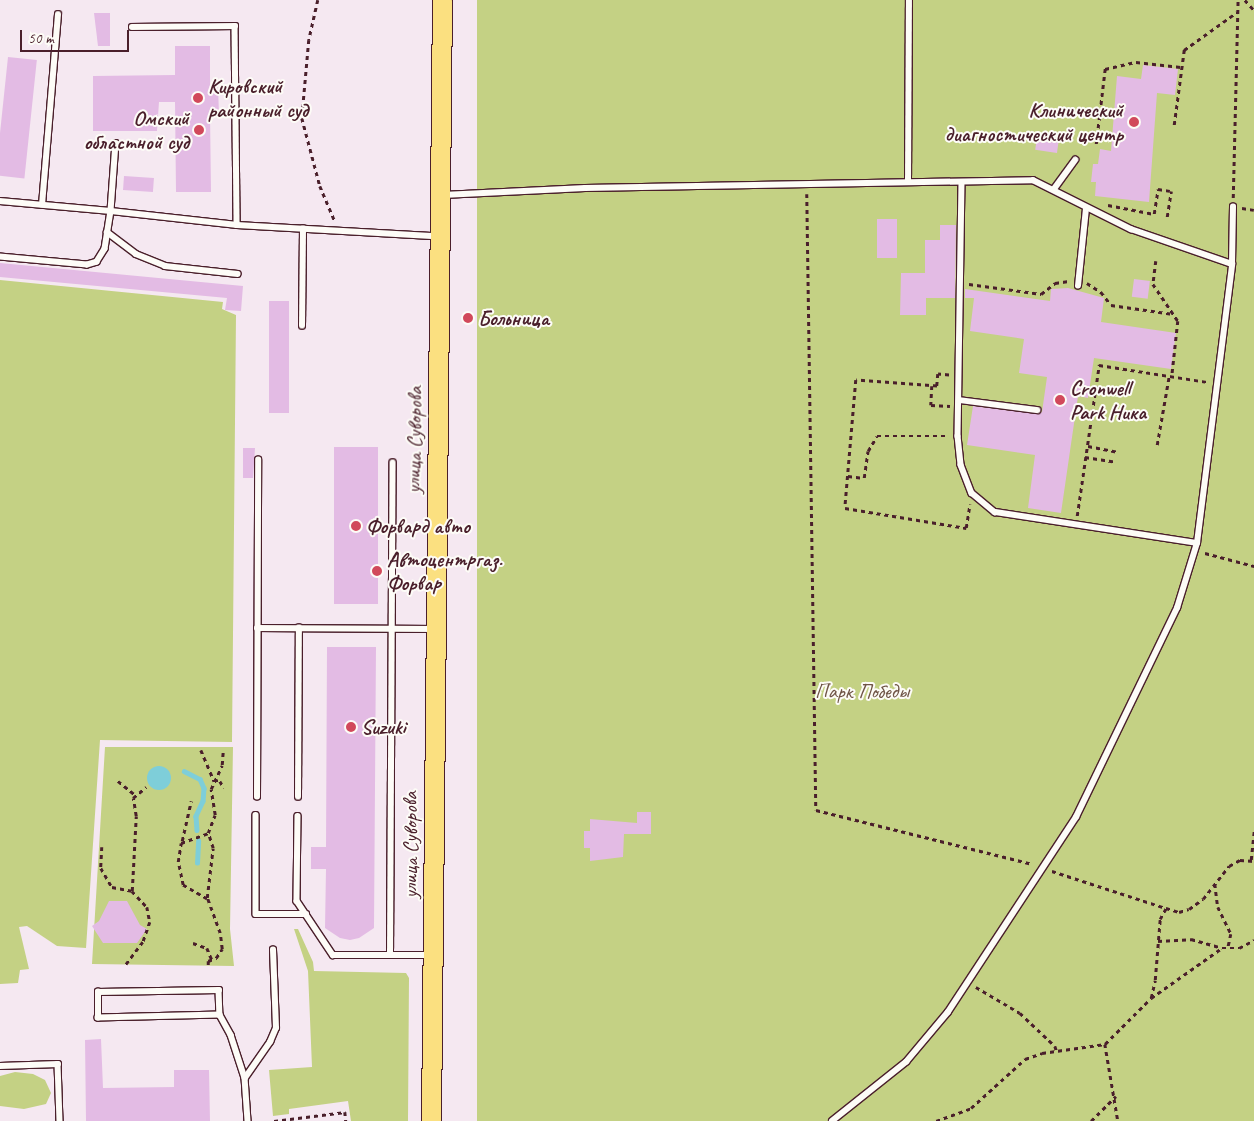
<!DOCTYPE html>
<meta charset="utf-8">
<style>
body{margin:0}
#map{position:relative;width:1254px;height:1121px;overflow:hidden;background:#f5e8f1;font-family:Caveat,sans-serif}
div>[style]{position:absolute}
.green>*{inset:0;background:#c4d184;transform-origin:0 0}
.water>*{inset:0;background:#7eced9}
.round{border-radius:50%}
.stream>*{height:4.5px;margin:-2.25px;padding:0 2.25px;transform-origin:2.25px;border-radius:2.25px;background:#7eced9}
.building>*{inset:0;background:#e3bbe4;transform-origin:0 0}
.path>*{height:2.5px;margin-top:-1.25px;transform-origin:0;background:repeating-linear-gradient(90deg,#4a1f2b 0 4px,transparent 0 8px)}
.roads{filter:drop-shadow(1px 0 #4a1f2b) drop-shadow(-1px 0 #4a1f2b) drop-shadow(0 1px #4a1f2b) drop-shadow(0 -1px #4a1f2b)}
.service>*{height:5.5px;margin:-2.75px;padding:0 2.75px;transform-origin:2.75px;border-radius:2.75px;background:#fdfcf7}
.primary>*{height:19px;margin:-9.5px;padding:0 9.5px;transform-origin:9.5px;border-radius:9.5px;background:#fbe080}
.dots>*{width:14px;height:14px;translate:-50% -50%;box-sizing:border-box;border:2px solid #fdfcf7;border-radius:50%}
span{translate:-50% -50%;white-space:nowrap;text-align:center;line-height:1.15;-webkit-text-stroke:4px #fdfcf7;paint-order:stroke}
.poi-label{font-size:21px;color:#4a1f2b;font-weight:700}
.left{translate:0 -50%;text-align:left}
.right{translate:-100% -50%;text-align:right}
.street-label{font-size:21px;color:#4a1f2b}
.park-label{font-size:21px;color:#6f5446}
.scale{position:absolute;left:20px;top:30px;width:109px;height:22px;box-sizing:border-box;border:2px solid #4a1f2b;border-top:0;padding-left:6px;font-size:15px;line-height:18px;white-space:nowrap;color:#4a1f2b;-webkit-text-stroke:4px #fdfcf7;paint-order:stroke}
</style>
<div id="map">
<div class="green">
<i style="left:477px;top:0;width:777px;height:1121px"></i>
<i style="clip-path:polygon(0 280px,223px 302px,222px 309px,236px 315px,232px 742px,100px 740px,86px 948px,57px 946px,27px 926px,19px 927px,29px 969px,20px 970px,18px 983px,0 984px)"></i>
<i style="clip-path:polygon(105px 747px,233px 747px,230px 929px,234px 966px,92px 964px)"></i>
<i style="clip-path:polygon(294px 929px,298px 929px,313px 962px,314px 971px,406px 973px,409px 978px,408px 1121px,351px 1121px,348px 1101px,289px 1109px,289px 1114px,273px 1116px,269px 1070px,312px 1067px,308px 971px)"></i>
<i style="clip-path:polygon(15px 1072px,33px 1074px,45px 1080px,51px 1093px,46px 1104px,24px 1109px,0 1106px,0 1076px)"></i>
</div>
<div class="water">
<i class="round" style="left:147px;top:766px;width:24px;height:24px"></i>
</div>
<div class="stream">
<i style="left:184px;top:771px;width:18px;rotate:27deg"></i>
<i style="left:200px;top:779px;width:10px;rotate:66deg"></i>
<i style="left:204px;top:788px;width:13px;rotate:94deg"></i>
<i style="left:203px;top:801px;width:17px;rotate:115deg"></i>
<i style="left:196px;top:816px;width:14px;rotate:86deg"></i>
<i style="left:197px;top:863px;width:22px;rotate:-87deg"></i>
</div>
<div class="building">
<i style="clip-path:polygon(94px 13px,110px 13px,110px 46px,98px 46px)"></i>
<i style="clip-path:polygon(175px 46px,210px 46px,210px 87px,218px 87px,219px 114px,210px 114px,211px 192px,176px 192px,175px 102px,159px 102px,157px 131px,93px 131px,93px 76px,175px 75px)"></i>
<i style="left:8px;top:57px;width:29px;height:119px;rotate:6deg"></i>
<i style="clip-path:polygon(1143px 65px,1178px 69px,1175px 95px,1157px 93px,1149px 202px,1095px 196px,1096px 182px,1091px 182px,1093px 164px,1098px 164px,1100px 149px,1111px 151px,1117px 76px,1141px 79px)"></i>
<i style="left:1037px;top:137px;width:22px;height:13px;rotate:8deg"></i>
<i style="left:124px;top:176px;width:30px;height:14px;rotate:4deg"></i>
<i style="left:877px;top:219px;width:20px;height:39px"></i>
<i style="clip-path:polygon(940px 225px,956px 225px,955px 298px,926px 298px,926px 315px,900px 315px,901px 273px,925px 273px,925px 240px,940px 240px)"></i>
<i style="clip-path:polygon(0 263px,243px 286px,241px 311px,225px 310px,227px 298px,0 277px)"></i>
<i style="left:1134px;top:279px;width:16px;height:18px;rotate:7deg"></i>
<i style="clip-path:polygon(1068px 288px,1104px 298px,1101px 322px,1176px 333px,1171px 369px,1094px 358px,1088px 398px,1078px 396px,1061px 513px,1028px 508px,1035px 455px,967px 445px,973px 406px,1038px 414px,1042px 412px,1047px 377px,1019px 373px,1024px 339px,970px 331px,974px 298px,965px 298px,965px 289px,1050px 301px,1051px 289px)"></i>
<i style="left:269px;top:301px;width:20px;height:112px"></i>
<i style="left:334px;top:447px;width:44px;height:157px"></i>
<i style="clip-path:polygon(243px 448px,255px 448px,253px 478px,243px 478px)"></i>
<i style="clip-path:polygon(327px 647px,376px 647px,374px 928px,359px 938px,350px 940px,340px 938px,325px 928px,326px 869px,311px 869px,311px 847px,326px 847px)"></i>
<i style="clip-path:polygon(637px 812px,651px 812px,651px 834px,624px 834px,623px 857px,590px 861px,590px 848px,584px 848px,584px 831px,590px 831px,590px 819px,637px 823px)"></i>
<i style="clip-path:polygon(109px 901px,127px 901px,140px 925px,147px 929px,137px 943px,103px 943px,92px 926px,99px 921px)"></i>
<i style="clip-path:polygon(101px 1039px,103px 1088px,174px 1087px,174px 1070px,209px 1070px,210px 1121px,86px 1121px,85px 1040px)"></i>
</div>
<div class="path">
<i style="left:318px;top:0;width:41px;rotate:102.7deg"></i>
<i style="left:309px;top:40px;width:78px;rotate:95.1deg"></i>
<i style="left:302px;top:118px;width:70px;rotate:75.2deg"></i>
<i style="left:320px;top:186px;width:38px;rotate:67deg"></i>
<i style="left:1245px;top:0;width:13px;rotate:48deg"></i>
<i style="left:1174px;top:125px;width:76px;rotate:-82.4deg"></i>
<i style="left:1184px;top:50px;width:65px;rotate:-35.6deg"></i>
<i style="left:1096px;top:144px;width:76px;rotate:-83.2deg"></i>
<i style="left:1105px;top:69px;width:32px;rotate:-13deg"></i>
<i style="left:1136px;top:62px;width:45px;rotate:6.3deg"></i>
<i style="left:807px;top:194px;width:616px;rotate:89.16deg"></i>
<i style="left:816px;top:810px;width:223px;rotate:14deg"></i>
<i style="left:1233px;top:198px;width:198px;rotate:-88.6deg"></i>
<i style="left:1108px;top:205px;width:47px;rotate:11.1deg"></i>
<i style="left:1154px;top:214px;width:25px;rotate:-81deg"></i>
<i style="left:1158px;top:189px;width:12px;rotate:9deg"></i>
<i style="left:1242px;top:208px;width:12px;rotate:9deg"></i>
<i style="left:1167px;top:217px;width:26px;rotate:-81deg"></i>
<i style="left:1156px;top:261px;width:23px;rotate:97deg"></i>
<i style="left:1153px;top:284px;width:45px;rotate:56deg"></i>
<i style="left:1178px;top:321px;width:55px;rotate:96.2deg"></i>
<i style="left:1087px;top:283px;width:17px;rotate:33deg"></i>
<i style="left:1101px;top:292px;width:16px;rotate:52deg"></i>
<i style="left:1111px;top:305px;width:63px;rotate:8.3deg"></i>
<i style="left:969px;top:284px;width:73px;rotate:7.9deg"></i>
<i style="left:1041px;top:294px;width:18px;rotate:-38deg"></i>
<i style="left:1055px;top:283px;width:14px;rotate:-8deg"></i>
<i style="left:949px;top:375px;width:11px;rotate:-175deg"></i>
<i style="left:938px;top:374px;width:12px;rotate:95deg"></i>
<i style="left:937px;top:386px;width:81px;rotate:-175.8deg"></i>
<i style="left:856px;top:380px;width:128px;rotate:94.9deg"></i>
<i style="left:845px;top:508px;width:123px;rotate:9.4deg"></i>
<i style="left:966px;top:528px;width:24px;rotate:-81deg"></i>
<i style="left:932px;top:386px;width:19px;rotate:93deg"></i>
<i style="left:931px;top:405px;width:19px;rotate:3deg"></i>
<i style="left:1157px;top:445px;width:70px;rotate:-80.1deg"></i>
<i style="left:1088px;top:446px;width:31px;rotate:11deg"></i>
<i style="left:1085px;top:457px;width:31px;rotate:9deg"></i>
<i style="left:848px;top:476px;width:16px;rotate:7deg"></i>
<i style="left:864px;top:478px;width:27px;rotate:-82deg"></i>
<i style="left:868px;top:451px;width:17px;rotate:-59deg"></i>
<i style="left:877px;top:436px;width:72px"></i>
<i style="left:1077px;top:516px;width:153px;rotate:-81.7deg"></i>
<i style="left:1099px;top:365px;width:109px;rotate:8.9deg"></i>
<i style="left:1205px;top:553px;width:51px;rotate:14.9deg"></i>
<i style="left:201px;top:750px;width:34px;rotate:67deg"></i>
<i style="left:214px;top:781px;width:6px"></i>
<i style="left:220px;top:781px;width:8px;rotate:60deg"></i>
<i style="left:118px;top:781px;width:22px;rotate:39deg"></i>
<i style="left:182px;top:841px;width:41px;rotate:-77.3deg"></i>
<i style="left:102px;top:847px;width:21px;rotate:93deg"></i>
<i style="left:101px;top:868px;width:22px;rotate:60deg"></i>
<i style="left:112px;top:887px;width:20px;rotate:11deg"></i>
<i style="left:132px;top:891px;width:22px;rotate:47deg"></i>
<i style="left:147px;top:907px;width:15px;rotate:79deg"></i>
<i style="left:150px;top:922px;width:21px;rotate:109deg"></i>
<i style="left:143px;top:942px;width:30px;rotate:127deg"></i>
<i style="left:1251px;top:860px;width:31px;rotate:-84deg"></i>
<i style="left:1052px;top:871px;width:120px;rotate:18deg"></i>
<i style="left:1215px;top:884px;width:23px;rotate:83deg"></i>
<i style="left:1218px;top:907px;width:30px;rotate:64deg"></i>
<i style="left:1231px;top:934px;width:14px;rotate:102deg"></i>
<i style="left:132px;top:891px;width:75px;rotate:-86.9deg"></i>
<i style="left:136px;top:816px;width:18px;rotate:-99deg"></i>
<i style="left:133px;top:798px;width:17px;rotate:-40deg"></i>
<i style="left:207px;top:899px;width:28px;rotate:-150deg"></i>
<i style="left:183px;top:885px;width:24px;rotate:-102deg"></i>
<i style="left:178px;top:862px;width:19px;rotate:-81deg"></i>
<i style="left:181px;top:843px;width:29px;rotate:-20deg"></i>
<i style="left:1158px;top:941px;width:33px;rotate:-3deg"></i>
<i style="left:1191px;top:939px;width:32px;rotate:16deg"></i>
<i style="left:193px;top:943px;width:15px;rotate:20deg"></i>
<i style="left:207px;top:948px;width:13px;rotate:67deg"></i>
<i style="left:208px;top:965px;width:4px;rotate:-90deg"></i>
<i style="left:208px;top:961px;width:9px;rotate:-21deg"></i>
<i style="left:216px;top:958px;width:11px;rotate:-56deg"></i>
<i style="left:222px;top:949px;width:16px;rotate:-97deg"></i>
<i style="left:220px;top:933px;width:37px;rotate:-110deg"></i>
<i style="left:207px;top:898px;width:50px;rotate:-83.2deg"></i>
<i style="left:213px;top:848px;width:16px;rotate:-108deg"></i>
<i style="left:208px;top:833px;width:19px;rotate:-69deg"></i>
<i style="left:215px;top:815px;width:26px;rotate:-99deg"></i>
<i style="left:211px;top:789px;width:26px;rotate:-65deg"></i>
<i style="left:222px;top:765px;width:15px;rotate:-86deg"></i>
<i style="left:976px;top:987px;width:51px;rotate:30.6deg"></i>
<i style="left:1020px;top:1013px;width:48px;rotate:43.3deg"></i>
<i style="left:1055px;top:1046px;width:6px;rotate:72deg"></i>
<i style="left:1151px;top:998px;width:87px;rotate:-35.2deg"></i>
<i style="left:1222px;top:948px;width:17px"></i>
<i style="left:1239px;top:948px;width:17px;rotate:-28deg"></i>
<i style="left:1105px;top:1044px;width:78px;rotate:80.4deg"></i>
<i style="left:274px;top:1121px;width:72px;rotate:-7.2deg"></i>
<i style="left:345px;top:1112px;width:9px;rotate:84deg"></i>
<i style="left:936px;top:1121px;width:37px;rotate:-20deg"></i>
<i style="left:971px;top:1108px;width:73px;rotate:-42.2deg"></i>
<i style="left:1025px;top:1059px;width:18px;rotate:-19deg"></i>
<i style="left:1042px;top:1053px;width:64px;rotate:-8.1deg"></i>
<i style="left:1105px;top:1044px;width:65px;rotate:-45deg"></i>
<i style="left:1151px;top:998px;width:18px;rotate:-77deg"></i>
<i style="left:1155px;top:980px;width:61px;rotate:-85.3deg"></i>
<i style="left:1160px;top:919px;width:13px;rotate:-61deg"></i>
<i style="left:1166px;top:908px;width:14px;rotate:17deg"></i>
<i style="left:1179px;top:912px;width:10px;rotate:-17deg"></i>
<i style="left:1189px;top:909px;width:17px;rotate:-36deg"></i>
<i style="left:1203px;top:899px;width:42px;rotate:-51.8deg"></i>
<i style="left:1229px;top:866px;width:13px;rotate:-29deg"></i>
<i style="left:1240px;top:860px;width:14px;rotate:4deg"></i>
<i style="left:1091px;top:1121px;width:35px;rotate:-45deg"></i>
</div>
<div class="roads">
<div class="service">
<i style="left:132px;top:27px;width:103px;rotate:-0.6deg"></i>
<i style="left:235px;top:26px;width:199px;rotate:89.4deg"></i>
<i style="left:116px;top:143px;width:68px;rotate:94.2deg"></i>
<i style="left:111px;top:211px;width:127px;rotate:6.3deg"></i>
<i style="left:237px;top:225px;width:199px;rotate:3.2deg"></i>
<i style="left:908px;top:182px;width:182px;rotate:-89.7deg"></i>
<i style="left:962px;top:182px;width:254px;rotate:90.9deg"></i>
<i style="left:958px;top:436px;width:29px;rotate:84deg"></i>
<i style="left:961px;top:465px;width:30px;rotate:69deg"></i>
<i style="left:972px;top:493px;width:30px;rotate:40deg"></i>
<i style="left:995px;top:512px;width:204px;rotate:8.7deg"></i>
<i style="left:1054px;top:189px;width:36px;rotate:-54deg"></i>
<i style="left:443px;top:195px;width:142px;rotate:-2.8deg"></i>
<i style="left:585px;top:188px;width:448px;rotate:-1deg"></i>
<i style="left:1033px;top:180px;width:110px;rotate:26.6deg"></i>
<i style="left:1131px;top:229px;width:107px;rotate:19.1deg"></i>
<i style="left:1232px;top:264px;width:57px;rotate:-89deg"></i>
<i style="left:0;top:201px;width:111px;rotate:5.1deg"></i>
<i style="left:111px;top:211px;width:38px;rotate:99deg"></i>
<i style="left:105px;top:249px;width:15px;rotate:122deg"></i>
<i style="left:97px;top:262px;width:10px;rotate:163deg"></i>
<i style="left:87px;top:265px;width:87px;rotate:-174.7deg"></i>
<i style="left:42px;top:205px;width:191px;rotate:-85.2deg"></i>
<i style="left:107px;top:232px;width:36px;rotate:37deg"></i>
<i style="left:136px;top:254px;width:31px;rotate:22deg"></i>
<i style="left:165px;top:266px;width:73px;rotate:6.3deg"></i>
<i style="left:1078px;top:286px;width:78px;rotate:-84.1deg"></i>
<i style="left:302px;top:326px;width:97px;rotate:-89.4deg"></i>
<i style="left:959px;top:400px;width:79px;rotate:7.3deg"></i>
<i style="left:257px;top:628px;width:176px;rotate:0.3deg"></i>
<i style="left:257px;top:797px;width:337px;rotate:-89.8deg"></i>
<i style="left:298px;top:797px;width:169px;rotate:-89.7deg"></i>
<i style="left:256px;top:815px;width:99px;rotate:90deg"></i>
<i style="left:256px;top:914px;width:50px"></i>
<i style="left:298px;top:816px;width:85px;rotate:90.7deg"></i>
<i style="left:297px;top:901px;width:65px;rotate:56.3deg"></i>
<i style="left:333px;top:955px;width:96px"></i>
<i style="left:390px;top:955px;width:492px;rotate:-89.7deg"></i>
<i style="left:220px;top:1015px;width:122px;rotate:178.6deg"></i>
<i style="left:98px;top:1018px;width:26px;rotate:-90deg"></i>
<i style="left:98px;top:992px;width:121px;rotate:-0.9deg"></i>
<i style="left:219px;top:990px;width:25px;rotate:88deg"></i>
<i style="left:220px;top:1015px;width:23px;rotate:61deg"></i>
<i style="left:231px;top:1035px;width:45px;rotate:72deg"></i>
<i style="left:245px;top:1078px;width:43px;rotate:86deg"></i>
<i style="left:0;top:1066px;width:58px;rotate:-2deg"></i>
<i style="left:58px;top:1064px;width:57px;rotate:88deg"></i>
<i style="left:245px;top:1078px;width:44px;rotate:-55.2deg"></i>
<i style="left:270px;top:1042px;width:15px;rotate:-67deg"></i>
<i style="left:276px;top:1028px;width:78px;rotate:-92.2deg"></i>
<i style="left:832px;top:1121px;width:95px;rotate:-38.6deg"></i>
<i style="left:906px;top:1062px;width:65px;rotate:-50deg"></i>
<i style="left:948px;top:1012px;width:233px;rotate:-56.7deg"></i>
<i style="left:1076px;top:817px;width:232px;rotate:-64.2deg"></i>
<i style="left:1177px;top:608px;width:68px;rotate:-72.9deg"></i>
<i style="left:1197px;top:543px;width:281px;rotate:-82.8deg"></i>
</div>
<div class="primary">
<i style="left:431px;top:1121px;width:1121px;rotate:-89.44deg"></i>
</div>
</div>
<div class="dots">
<i style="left:198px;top:98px;background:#d1495b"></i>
<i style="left:1134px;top:122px;background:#d1495b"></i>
<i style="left:199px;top:130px;background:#d1495b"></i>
<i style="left:468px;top:318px;background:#d1495b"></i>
<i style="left:1060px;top:400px;background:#d1495b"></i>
<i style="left:356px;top:526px;background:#d1495b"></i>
<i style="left:377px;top:571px;background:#d1495b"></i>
<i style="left:351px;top:727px;background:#d1495b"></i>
</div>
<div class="poi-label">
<span class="left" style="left:208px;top:98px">Кировский<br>районный суд</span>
<span class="right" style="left:1123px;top:122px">Клинический<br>диагностический центр</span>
<span class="right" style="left:189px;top:130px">Омский<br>областной суд</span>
<span class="left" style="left:478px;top:318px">Больница</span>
<span class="left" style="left:1070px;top:400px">Cronwell<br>Park Ника</span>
<span class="left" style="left:366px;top:526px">Форвард авто</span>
<span class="left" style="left:387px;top:571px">Автоцентргаз.<br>Форвар</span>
<span class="left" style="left:361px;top:727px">Suzuki</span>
</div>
<div class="street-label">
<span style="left:414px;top:440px;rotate:-89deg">улица Суворова</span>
<span style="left:410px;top:845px;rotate:-90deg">улица Суворова</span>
</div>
<div class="park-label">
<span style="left:862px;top:691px">Парк Победы</span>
</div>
<div class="scale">50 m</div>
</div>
